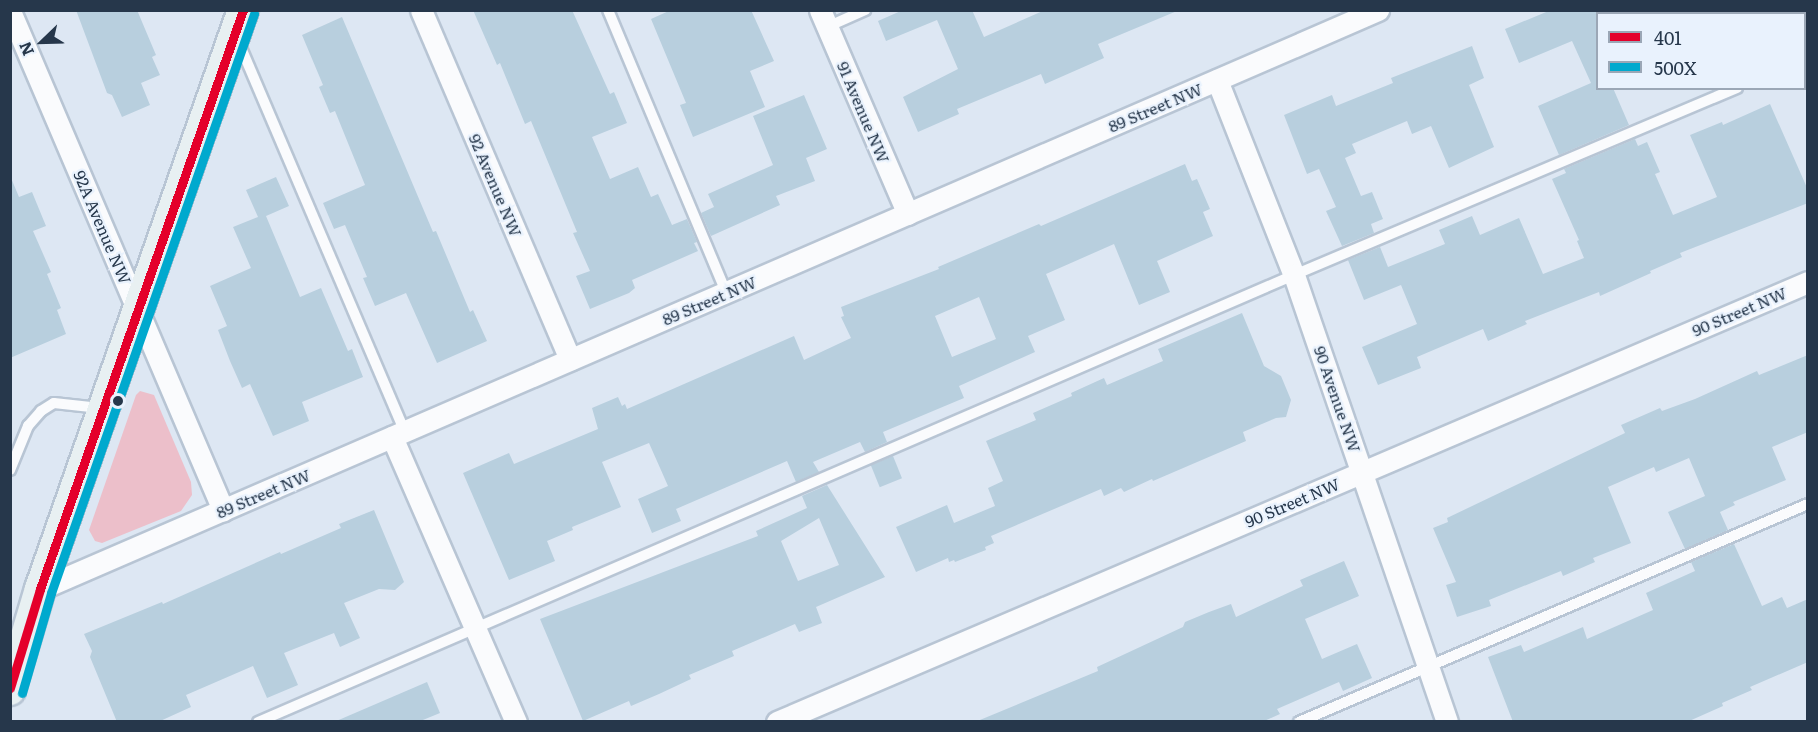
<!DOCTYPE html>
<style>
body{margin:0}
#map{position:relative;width:1818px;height:732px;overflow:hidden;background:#dde7f3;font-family:Literata,serif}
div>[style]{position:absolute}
.green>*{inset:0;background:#ecbfca}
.building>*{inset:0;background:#b8cfde;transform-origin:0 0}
.roads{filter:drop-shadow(2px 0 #b8c5d4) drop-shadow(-2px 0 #b8c5d4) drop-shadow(0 2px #b8c5d4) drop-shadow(0 -2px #b8c5d4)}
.service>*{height:10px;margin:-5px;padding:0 5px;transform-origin:5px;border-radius:5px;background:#fafbfd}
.minor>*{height:21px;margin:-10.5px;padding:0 10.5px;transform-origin:10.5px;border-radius:10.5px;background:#fafbfd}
.secondary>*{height:30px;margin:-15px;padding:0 15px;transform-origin:15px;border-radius:15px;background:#e8f0f2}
.bus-1>*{height:9px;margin:-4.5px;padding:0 4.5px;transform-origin:4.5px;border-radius:4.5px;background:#e4002b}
.bus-2>*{height:9px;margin:-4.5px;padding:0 4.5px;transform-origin:4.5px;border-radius:4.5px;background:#00a9ce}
.dots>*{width:16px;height:16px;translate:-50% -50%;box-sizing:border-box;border:3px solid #e9f2fd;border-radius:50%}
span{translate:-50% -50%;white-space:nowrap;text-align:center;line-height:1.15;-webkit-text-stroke:4.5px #e9f2fd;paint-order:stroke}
.street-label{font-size:16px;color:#26374b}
.frame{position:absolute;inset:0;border:12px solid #26374b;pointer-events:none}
.legend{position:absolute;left:1596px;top:12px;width:210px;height:78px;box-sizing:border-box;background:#e9f2fd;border:2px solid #9ba7b6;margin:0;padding:8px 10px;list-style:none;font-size:18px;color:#26374b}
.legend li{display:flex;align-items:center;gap:12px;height:30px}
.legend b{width:30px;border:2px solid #9ba7b6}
.north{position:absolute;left:12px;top:12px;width:60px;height:60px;-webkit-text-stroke:4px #e9f2fd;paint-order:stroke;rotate:247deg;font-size:16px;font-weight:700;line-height:24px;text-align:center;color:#26374b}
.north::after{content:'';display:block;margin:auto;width:21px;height:27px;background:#26374b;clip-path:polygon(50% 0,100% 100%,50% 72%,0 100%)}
</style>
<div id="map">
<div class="green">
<i style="clip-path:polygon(140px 391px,154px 395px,191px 482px,192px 495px,181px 511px,102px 543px,95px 541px,89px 530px,136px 395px)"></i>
</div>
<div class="building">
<i style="clip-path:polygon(76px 10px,137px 10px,156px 55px,152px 57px,160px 75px,141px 83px,150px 105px,122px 117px,112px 95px,107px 93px)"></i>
<i style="clip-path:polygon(473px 10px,572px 10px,610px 94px,614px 92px,627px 123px,592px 137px,610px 179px,638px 167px,651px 197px,658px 194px,672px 225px,687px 219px,697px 242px,694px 243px,698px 251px,632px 280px,635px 288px,629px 293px,590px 309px,576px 276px,590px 271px,573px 233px,577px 232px,531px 121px,525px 124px,500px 63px,497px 65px)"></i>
<i style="clip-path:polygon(671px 10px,751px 10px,774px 61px,750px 71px,765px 107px,693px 137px,680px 105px,686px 103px,651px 19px)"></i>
<i style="clip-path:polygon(903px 10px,972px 10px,984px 37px,1045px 10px,1177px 11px,1098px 44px,1104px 58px,1045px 84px,1041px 74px,957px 109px,959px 114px,918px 132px,903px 97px,958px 69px,937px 20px,886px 41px,878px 21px)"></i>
<i style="clip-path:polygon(1551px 10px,1598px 10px,1598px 88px,1613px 88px,1629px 125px,1559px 155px,1538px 106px,1591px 83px,1572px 41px,1519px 63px,1505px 29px)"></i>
<i style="clip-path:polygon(342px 17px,433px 232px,436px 231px,470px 312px,473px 310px,487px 341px,437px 363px,406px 293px,375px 306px,363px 278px,367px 277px,345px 225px,334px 229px,323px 203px,365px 185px,335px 111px,330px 113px,319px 87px,323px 85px,302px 35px)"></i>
<i style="clip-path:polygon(1472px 46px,1484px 78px,1469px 85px,1494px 147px,1449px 168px,1431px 126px,1412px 134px,1407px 121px,1352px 144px,1356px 153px,1345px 158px,1361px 196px,1372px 192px,1383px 219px,1371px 224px,1374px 233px,1342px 246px,1326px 211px,1336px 207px,1319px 169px,1307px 174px,1284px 115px,1332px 95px,1336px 106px,1393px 83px,1391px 78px)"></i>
<i style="clip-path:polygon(804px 95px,827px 149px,806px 158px,815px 181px,776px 196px,780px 205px,711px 236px,701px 213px,714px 207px,708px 194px,773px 165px,753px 116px)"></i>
<i style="clip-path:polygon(1770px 104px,1808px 190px,1808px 203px,1680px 253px,1682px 257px,1650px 271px,1651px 273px,1600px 296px,1599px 292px,1525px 321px,1527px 324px,1488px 341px,1483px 329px,1417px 357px,1421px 368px,1378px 385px,1362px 347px,1417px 324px,1401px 285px,1364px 300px,1348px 260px,1380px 247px,1388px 267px,1445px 244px,1439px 230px,1472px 216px,1480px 235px,1519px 218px,1543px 274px,1584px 258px,1577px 241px,1579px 240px,1552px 179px,1566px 173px,1564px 169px,1635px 139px,1638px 146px,1647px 142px,1660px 172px,1655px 174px,1673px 215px,1717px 197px,1690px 135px,1722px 122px,1723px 125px)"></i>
<i style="clip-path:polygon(evenodd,1185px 164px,1192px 181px,1197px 179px,1210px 209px,1203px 212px,1213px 236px,1157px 261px,1170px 292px,1139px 305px,1114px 244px,1046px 274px,1065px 320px,1028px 336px,1035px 352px,959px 386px,964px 398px,883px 432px,887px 442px,865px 452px,860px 442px,813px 462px,819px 472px,796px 482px,787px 461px,676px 509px,681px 521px,652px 533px,638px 499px,668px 486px,649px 443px,602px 462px,621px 507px,572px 527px,573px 530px,547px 541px,555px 561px,509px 580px,463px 473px,509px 453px,514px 464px,598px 429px,592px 408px,618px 397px,622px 406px,625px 404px,627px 409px,794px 336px,804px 360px,851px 338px,841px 317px,844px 316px,841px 307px,939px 269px,938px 267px,1039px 224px,1041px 226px,1185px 164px,979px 297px,996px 339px,952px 357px,935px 316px,979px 297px)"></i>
<i style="clip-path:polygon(276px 177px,289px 206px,266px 216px,300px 297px,321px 288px,348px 351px,352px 349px,363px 377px,302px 402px,309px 421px,273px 436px,250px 384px,242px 388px,230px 361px,218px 330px,227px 326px,210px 286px,251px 268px,233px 227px,258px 217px,246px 190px)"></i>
<i style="clip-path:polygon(11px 178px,19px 197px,32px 192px,46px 226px,33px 231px,51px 272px,47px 274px,61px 308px,57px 310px,66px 334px,10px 358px)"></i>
<i style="clip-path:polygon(1242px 313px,1264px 366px,1281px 376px,1291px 400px,1286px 417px,1276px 418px,1243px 432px,1246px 441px,1153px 481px,1152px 479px,1124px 492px,1121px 488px,1104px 496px,1101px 489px,991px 536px,994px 543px,985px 547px,986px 550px,955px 562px,954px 560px,949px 562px,948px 558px,916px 572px,896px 527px,947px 505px,954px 523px,995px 506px,988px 488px,1003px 481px,986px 441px,1036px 420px,1033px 413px,1072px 396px,1071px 393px,1104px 378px,1107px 385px,1163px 361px,1158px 349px)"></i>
<i style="clip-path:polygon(1808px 355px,1808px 432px,1772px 447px,1786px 480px,1733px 502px,1735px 505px,1720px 512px,1728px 530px,1685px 549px,1668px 512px,1705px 496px,1689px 458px,1656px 472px,1654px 467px,1608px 487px,1631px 543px,1593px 558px,1595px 562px,1563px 576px,1561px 571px,1489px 600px,1491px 606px,1457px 617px,1446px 585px,1456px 582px,1433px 528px,1448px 522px,1447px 518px,1625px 433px,1621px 425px,1660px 408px,1662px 411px,1695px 399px,1757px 371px,1759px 375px)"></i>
<i style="left:893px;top:456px;width:24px;height:24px;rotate:68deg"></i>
<i style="clip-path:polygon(evenodd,827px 485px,885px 577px,816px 607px,822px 623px,799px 632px,795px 624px,732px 651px,734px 656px,689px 675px,691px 679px,659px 694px,631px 706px,629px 701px,583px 721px,540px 619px,758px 536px,756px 531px,807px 508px,802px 496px,827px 485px,819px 518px,839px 565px,798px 581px,781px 541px,819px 518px)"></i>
<i style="clip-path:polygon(374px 510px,404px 582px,395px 590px,379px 589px,344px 603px,360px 638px,340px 647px,334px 633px,284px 653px,298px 685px,267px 698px,253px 666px,186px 695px,191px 707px,158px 722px,117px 722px,90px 657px,92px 651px,84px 634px,162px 602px,163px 604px,280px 552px,281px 554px,341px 528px,339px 524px)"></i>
<i style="clip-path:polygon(1734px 544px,1762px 606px,1782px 597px,1787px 608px,1808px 599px,1808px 662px,1750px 687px,1752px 690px,1722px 703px,1723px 706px,1687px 722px,1513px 722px,1488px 657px,1521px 645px,1524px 652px,1583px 627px,1587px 639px,1653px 610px,1646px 593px,1695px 571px,1691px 562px)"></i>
<i style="clip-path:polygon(1344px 561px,1359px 596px,1305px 619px,1322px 659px,1357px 644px,1372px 678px,1343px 691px,1339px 682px,1277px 709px,1280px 714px,1262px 722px,975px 722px,1098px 671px,1097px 667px,1183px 627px,1185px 622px,1209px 612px,1231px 604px,1236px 617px,1303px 586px,1300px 580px)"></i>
<i style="clip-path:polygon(427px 682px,440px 713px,418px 722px,334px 722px)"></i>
</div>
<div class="roads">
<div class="service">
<i style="left:608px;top:10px;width:306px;rotate:67.3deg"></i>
<i style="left:827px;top:27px;width:42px;rotate:-24.1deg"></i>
<i style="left:239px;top:43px;width:423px;rotate:66.9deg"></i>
<i style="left:1804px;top:60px;width:4px;rotate:-14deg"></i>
<i style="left:10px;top:470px;width:48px;rotate:-67.8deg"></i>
<i style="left:28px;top:426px;width:20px;rotate:-49deg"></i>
<i style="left:41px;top:411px;width:15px;rotate:-32deg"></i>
<i style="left:54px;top:403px;width:46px;rotate:6.2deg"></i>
<i style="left:258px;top:722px;width:1128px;rotate:-23.34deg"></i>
<i style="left:1294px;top:275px;width:481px;rotate:-22.9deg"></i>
<i style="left:1299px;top:722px;width:554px;rotate:-23.19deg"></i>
</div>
<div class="minor">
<i style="left:421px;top:10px;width:380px;rotate:66.9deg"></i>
<i style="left:820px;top:10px;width:222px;rotate:66.7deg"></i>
<i style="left:10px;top:11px;width:543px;rotate:66.88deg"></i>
<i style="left:1217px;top:80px;width:210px;rotate:68.5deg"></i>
<i style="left:1294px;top:275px;width:472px;rotate:71.1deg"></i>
<i style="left:392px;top:437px;width:311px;rotate:66.5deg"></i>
<i style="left:40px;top:589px;width:1458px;rotate:-23.4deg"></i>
<i style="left:777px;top:722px;width:1121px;rotate:-23.11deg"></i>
</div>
<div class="secondary">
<i style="left:10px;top:690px;width:105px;rotate:-73.5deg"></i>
<i style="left:40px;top:589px;width:614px;rotate:-70.68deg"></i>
</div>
</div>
<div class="bus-1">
<i style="left:10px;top:688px;width:103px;rotate:-73.1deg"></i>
<i style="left:40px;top:589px;width:614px;rotate:-70.68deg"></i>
</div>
<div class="bus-2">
<i style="left:22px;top:693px;width:104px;rotate:-73.8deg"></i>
<i style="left:51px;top:593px;width:614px;rotate:-70.68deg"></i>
</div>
<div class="dots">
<i style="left:118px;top:401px;background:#26374b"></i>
</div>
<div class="street-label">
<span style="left:1155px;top:107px;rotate:-23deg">89 Street NW</span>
<span style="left:864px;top:112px;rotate:67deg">91 Avenue NW</span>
<span style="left:496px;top:185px;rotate:67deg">92 Avenue NW</span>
<span style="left:103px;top:227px;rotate:67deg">92A Avenue NW</span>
<span style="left:709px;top:300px;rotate:-23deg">89 Street NW</span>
<span style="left:1739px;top:311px;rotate:-23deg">90 Street NW</span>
<span style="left:1338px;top:399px;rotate:71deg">90 Avenue NW</span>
<span style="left:263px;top:493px;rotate:-23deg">89 Street NW</span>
<span style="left:1292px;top:502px;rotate:-23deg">90 Street NW</span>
</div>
<div class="frame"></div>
<ul class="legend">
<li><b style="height:8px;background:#e4002b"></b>401</li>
<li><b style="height:8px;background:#00a9ce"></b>500X</li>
</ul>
<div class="north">N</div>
</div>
